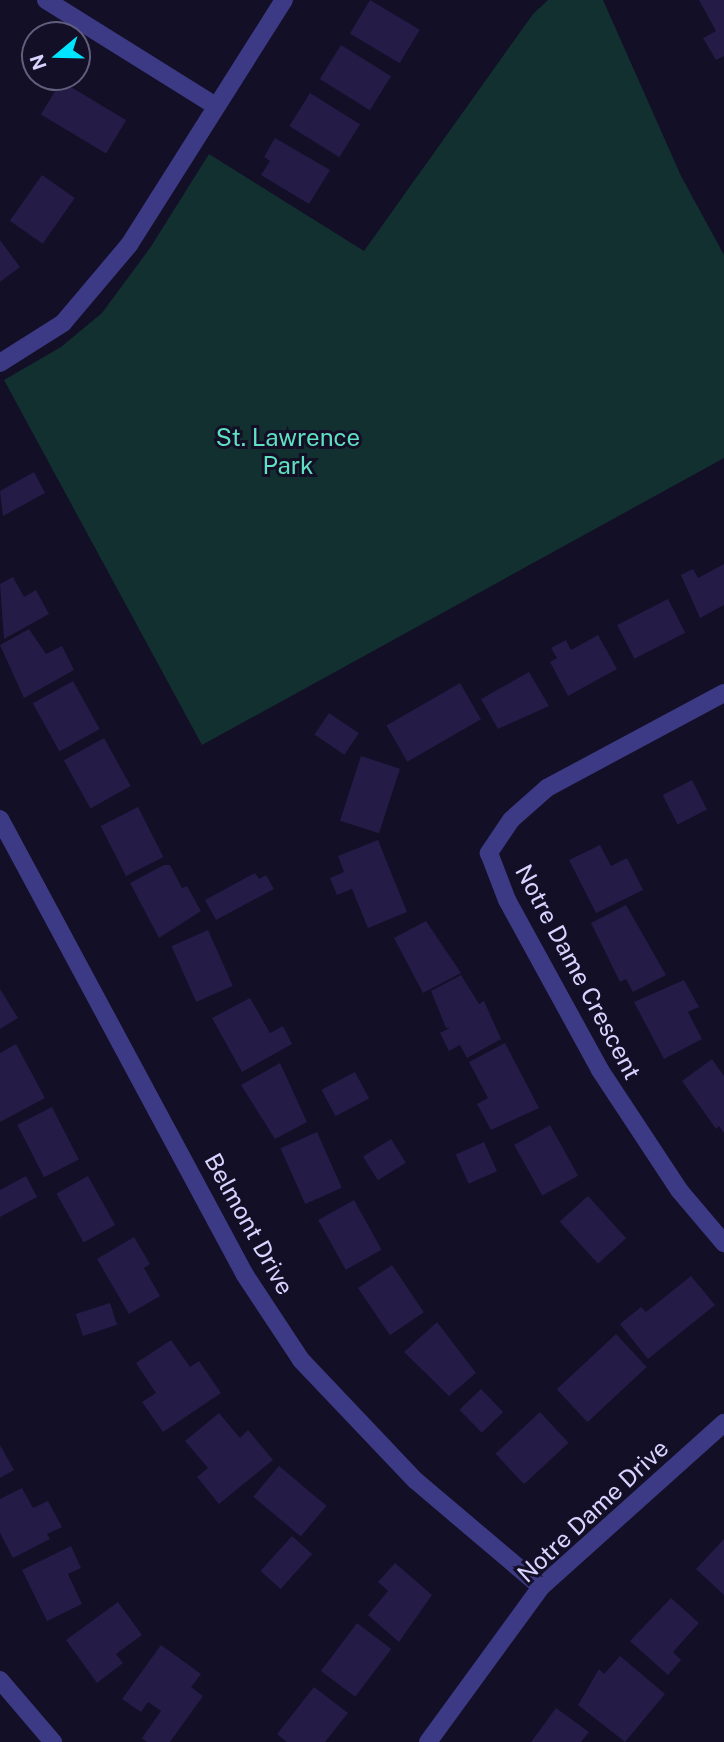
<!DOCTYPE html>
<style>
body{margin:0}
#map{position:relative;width:724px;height:1742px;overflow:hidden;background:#130f26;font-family:"Public Sans",sans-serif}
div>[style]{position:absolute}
.green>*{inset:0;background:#12302f}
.building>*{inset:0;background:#241b47;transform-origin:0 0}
.minor>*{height:18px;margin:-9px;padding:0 9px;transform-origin:9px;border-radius:9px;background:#3d3a85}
.tertiary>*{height:18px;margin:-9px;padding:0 9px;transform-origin:9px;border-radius:9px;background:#3d3a85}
span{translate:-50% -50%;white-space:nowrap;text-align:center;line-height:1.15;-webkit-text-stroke:6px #130f26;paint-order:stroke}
.park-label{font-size:24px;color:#5fe0c0}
.street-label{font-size:24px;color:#d9d4ff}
.north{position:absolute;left:21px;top:21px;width:70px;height:70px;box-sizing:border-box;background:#130f26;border:2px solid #625e7d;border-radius:50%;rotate:251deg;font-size:19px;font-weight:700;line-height:28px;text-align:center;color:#d9d4ff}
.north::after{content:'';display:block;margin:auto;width:24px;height:32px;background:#00e5ff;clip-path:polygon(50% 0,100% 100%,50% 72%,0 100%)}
</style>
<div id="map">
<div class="green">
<i style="clip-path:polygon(548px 0,603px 0,681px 176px,724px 255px,724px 458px,202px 745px,4px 380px,61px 347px,102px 313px,150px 248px,209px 154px,364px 251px,533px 14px)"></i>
</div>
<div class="building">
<i style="left:370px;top:0;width:58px;height:39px;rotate:31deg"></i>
<i style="clip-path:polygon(699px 0,724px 0,724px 56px,716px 60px,703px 38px,716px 31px)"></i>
<i style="left:341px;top:45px;width:59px;height:40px;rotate:32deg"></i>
<i style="left:61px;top:81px;width:76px;height:39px;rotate:31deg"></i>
<i style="left:310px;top:93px;width:59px;height:39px;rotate:32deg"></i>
<i style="clip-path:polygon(275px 138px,330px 170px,309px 204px,261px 175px,270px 161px,264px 157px)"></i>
<i style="left:42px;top:175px;width:40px;height:56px;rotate:35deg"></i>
<i style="clip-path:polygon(0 240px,20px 267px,0 282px)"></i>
<i style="clip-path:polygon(34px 472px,45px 493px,3px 516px,0 491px)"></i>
<i style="clip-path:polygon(724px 564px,724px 605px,700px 618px,681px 575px,693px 569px,698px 578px)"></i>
<i style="clip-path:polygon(13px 577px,24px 597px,36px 590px,49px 614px,4px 639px,0 584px)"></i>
<i style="left:668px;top:599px;width:38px;height:57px;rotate:63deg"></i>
<i style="clip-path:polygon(29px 629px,46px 654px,62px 646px,74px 670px,24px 698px,0 645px)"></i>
<i style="clip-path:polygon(598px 635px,617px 669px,568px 696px,550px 662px,557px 658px,551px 648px,566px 640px,571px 650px)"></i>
<i style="clip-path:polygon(529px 672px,549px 706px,498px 729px,481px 699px)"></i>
<i style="left:73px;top:681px;width:55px;height:46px;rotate:61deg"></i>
<i style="left:460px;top:683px;width:42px;height:85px;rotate:60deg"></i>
<i style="left:329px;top:713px;width:36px;height:26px;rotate:34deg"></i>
<i style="left:104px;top:738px;width:55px;height:46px;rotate:61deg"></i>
<i style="left:361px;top:756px;width:41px;height:68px;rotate:18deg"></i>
<i style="left:692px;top:780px;width:33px;height:33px;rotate:63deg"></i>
<i style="left:138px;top:807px;width:56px;height:42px;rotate:63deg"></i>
<i style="clip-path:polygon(378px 840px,407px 912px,368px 928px,352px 889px,337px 895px,330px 878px,344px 872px,338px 856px)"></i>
<i style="clip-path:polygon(600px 845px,611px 866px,627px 858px,643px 890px,596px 913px,569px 860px)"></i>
<i style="clip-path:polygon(164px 865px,170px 865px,182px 888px,187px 886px,201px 911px,159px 938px,130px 883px)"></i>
<i style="clip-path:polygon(255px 873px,259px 879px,266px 875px,274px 889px,216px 920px,205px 900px)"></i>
<i style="clip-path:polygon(626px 905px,666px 975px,633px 992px,626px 979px,620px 982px,591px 923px)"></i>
<i style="clip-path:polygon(426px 921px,461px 973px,423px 993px,394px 938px)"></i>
<i style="left:208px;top:930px;width:61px;height:40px;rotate:66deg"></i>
<i style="clip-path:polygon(461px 975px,479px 1004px,484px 1001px,501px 1039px,467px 1058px,460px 1045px,449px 1051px,440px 1033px,450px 1028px,446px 1028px,431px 991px)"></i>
<i style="clip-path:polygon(684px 980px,699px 1007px,688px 1012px,702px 1039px,664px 1059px,634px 1002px)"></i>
<i style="clip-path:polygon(0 989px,18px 1018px,0 1029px)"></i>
<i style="clip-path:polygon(250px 998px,270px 1033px,283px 1026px,292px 1044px,242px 1072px,212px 1018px)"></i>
<i style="clip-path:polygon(505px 1043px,539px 1108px,491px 1130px,477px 1104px,488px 1098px,469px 1062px)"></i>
<i style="clip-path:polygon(16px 1044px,45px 1098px,0 1122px,0 1053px)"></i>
<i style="clip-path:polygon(712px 1059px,724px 1076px,724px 1133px,719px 1126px,716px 1129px,682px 1081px)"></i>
<i style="clip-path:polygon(280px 1063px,307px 1122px,275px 1139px,241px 1085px)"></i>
<i style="left:355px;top:1072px;width:30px;height:38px;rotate:62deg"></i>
<i style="left:52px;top:1107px;width:59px;height:39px;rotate:63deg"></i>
<i style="left:550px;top:1125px;width:58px;height:41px;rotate:61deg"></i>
<i style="left:317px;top:1132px;width:61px;height:40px;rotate:66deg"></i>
<i style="left:391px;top:1139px;width:28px;height:33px;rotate:58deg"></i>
<i style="left:484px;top:1142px;width:32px;height:31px;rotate:66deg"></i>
<i style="clip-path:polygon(26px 1176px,37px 1197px,0 1217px,0 1190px)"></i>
<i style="left:88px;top:1176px;width:56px;height:36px;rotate:61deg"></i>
<i style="left:588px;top:1196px;width:57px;height:38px;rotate:48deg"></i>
<i style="left:354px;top:1200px;width:57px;height:41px;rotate:61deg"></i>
<i style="clip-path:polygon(134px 1237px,150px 1264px,144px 1268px,160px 1296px,129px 1314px,97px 1259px)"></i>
<i style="left:392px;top:1265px;width:57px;height:41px;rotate:56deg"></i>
<i style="clip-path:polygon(691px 1276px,715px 1305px,648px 1359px,620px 1324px,641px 1307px,646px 1312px)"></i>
<i style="left:110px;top:1303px;width:23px;height:36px;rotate:72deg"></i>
<i style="clip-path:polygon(437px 1322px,476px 1373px,449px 1396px,404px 1352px)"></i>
<i style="left:616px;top:1334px;width:45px;height:81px;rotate:47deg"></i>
<i style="clip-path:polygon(171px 1340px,190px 1367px,199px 1361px,221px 1393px,163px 1432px,142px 1402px,156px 1393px,136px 1363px)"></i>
<i style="left:481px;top:1389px;width:32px;height:30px;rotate:46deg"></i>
<i style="left:540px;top:1412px;width:42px;height:61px;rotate:47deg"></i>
<i style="clip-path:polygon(219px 1413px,240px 1438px,248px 1430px,273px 1460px,219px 1504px,197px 1477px,208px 1468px,185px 1441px)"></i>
<i style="clip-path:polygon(0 1445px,14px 1470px,0 1478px)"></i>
<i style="left:279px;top:1466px;width:62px;height:40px;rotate:40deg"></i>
<i style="clip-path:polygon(22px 1488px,33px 1508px,48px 1501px,62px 1527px,47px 1534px,50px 1539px,13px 1558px,0 1533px,0 1499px)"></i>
<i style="left:292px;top:1536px;width:27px;height:47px;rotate:42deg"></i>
<i style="clip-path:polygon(724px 1539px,724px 1595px,696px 1569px)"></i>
<i style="clip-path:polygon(71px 1546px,81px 1568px,68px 1574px,82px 1604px,47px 1621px,22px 1570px)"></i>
<i style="clip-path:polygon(395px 1563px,432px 1595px,399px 1642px,368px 1615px,388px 1591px,378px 1582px)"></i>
<i style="clip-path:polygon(671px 1598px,699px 1623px,673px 1652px,681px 1660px,668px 1675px,630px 1641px)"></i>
<i style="clip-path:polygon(118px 1602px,142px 1635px,116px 1654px,123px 1663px,97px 1683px,66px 1640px)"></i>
<i style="left:357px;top:1623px;width:43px;height:60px;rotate:37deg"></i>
<i style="clip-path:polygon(161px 1645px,201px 1674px,191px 1687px,203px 1696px,170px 1742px,147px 1742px,142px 1738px,161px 1711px,148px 1702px,141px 1712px,122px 1699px)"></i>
<i style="clip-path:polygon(620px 1656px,665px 1694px,625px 1742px,578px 1705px,599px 1669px,604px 1674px)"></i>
<i style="clip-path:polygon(314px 1687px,348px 1713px,325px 1742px,287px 1742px,277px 1734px)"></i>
<i style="clip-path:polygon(556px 1708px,589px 1732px,581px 1742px,531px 1742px)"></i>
</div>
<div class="minor">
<i style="left:46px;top:0;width:198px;rotate:32deg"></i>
<i style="left:0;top:363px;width:75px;rotate:-32.4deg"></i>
<i style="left:63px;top:323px;width:102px;rotate:-49.8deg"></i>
<i style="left:129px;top:245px;width:290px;rotate:-57.7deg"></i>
<i style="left:724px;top:693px;width:201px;rotate:151.8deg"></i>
<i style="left:547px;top:788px;width:48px;rotate:138.4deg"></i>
<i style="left:511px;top:820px;width:40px;rotate:124deg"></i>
<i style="left:489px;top:853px;width:50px;rotate:69deg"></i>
<i style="left:507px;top:900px;width:194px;rotate:61.3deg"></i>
<i style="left:600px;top:1070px;width:144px;rotate:56.6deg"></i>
<i style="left:679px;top:1190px;width:70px;rotate:49.7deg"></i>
<i style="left:0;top:1680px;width:82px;rotate:49.5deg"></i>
</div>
<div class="tertiary">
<i style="left:0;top:819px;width:518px;rotate:61.75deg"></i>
<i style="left:245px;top:1275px;width:102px;rotate:56.6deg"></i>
<i style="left:301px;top:1360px;width:166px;rotate:46.5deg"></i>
<i style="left:415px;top:1480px;width:165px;rotate:40.3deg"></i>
<i style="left:428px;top:1742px;width:192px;rotate:-53.9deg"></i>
<i style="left:541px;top:1587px;width:246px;rotate:-41.9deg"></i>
</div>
<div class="park-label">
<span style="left:288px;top:452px">St. Lawrence<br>Park</span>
</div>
<div class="street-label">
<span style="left:578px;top:972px;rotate:62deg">Notre Dame Crescent</span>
<span style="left:249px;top:1224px;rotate:61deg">Belmont Drive</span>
<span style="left:593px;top:1511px;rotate:-43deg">Notre Dame Drive</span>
</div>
<div class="north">N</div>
</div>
